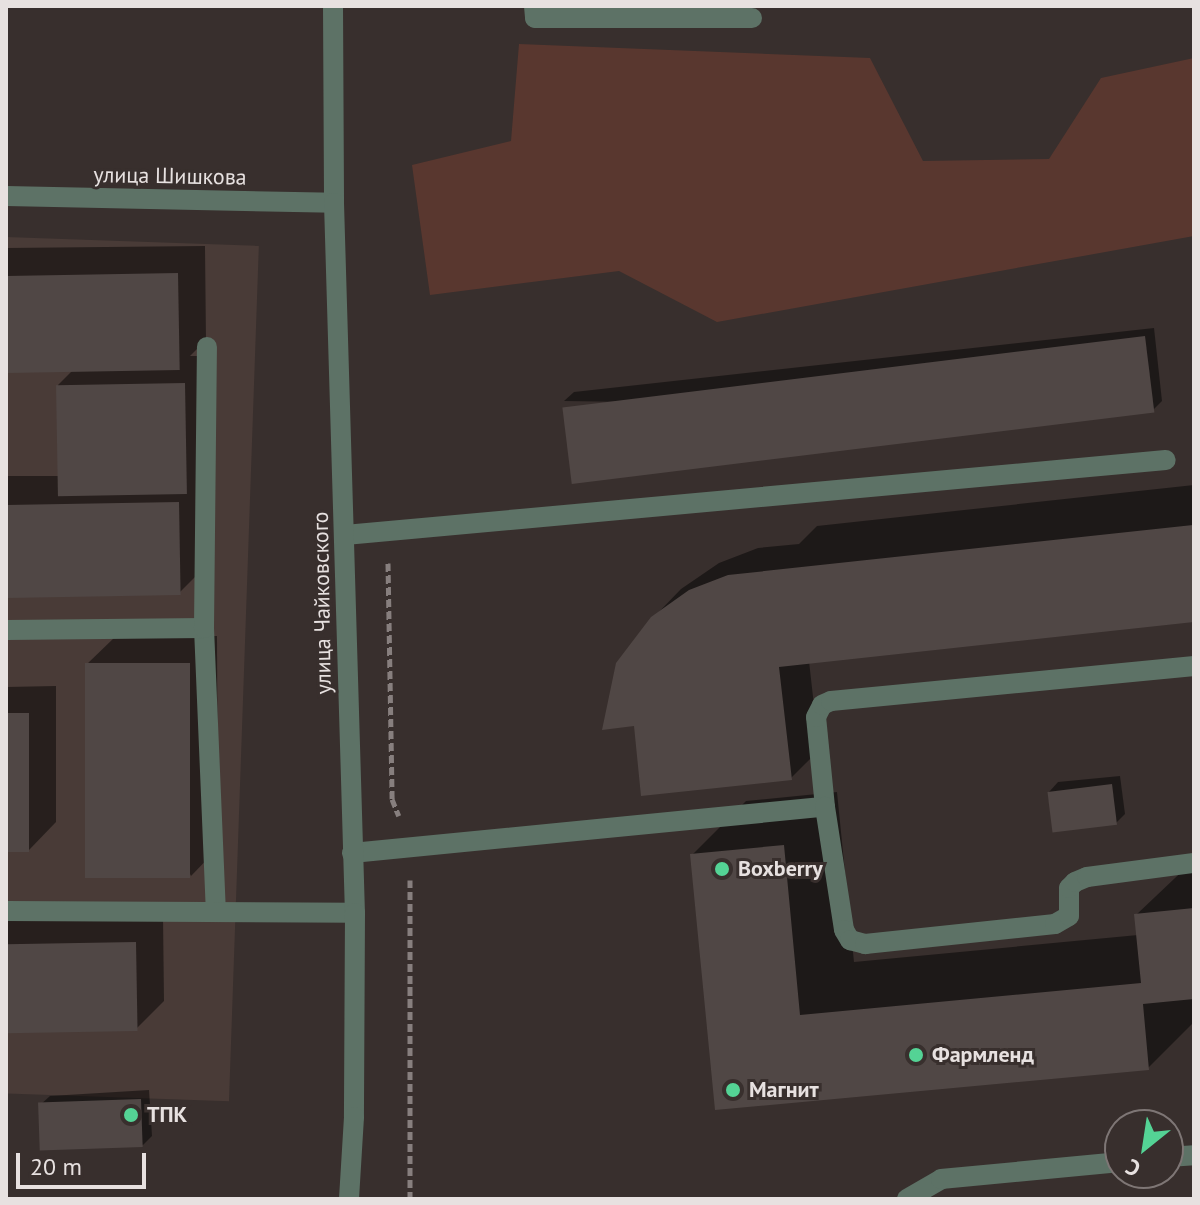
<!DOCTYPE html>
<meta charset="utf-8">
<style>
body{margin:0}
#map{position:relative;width:1200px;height:1205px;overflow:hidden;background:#382f2d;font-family:"PT Sans",sans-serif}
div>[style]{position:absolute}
.built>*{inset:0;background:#493b37;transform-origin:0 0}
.green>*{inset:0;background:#59372f}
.shadow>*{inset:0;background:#0007}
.building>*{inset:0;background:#504745;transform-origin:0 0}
.path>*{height:5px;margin-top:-2.5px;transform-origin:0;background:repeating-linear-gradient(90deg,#877f7e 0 8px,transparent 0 12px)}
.service>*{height:20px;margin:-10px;padding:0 10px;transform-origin:10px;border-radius:10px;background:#5d7266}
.minor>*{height:20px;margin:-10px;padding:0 10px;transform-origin:10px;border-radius:10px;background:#5d7266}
.tertiary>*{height:20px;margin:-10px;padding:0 10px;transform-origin:10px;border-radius:10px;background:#5d7266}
.dots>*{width:22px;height:22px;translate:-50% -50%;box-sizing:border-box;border:4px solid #382f2d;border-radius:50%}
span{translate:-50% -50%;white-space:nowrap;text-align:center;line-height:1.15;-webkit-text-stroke:6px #382f2d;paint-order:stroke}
.street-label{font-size:22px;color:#e7e1e0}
.poi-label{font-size:22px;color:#e7e1e0;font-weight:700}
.left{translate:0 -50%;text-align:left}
.frame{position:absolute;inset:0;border:8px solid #e7e1e0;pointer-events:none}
.north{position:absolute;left:1104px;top:1109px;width:80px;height:80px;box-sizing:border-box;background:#382f2d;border:2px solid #7e7675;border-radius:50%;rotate:210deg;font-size:22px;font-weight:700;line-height:32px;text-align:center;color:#e7e1e0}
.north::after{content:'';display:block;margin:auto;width:28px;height:36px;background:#54d395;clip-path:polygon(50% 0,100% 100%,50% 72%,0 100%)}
.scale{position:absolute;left:16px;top:1153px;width:130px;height:36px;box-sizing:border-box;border:4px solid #e7e1e0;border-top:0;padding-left:10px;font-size:24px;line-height:28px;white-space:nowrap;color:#e7e1e0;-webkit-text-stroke:6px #382f2d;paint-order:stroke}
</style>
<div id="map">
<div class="built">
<i style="left:6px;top:237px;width:253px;height:856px;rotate:2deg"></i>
</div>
<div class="green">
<i style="clip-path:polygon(519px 44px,870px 58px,923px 161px,1049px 159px,1101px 78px,1194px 58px,1194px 236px,717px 322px,619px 271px,430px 295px,412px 165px,511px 141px)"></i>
</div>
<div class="shadow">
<i style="clip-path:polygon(205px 246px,206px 340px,190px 356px,212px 356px,207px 565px,179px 593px,6px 594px,6px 476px,59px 476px,58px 385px,74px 369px,6px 369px,6px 248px)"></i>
<i style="clip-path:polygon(1154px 328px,1162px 401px,1153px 410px,564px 401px,574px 392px)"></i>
<i style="clip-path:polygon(1194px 485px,1194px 620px,809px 661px,819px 750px,791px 778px,653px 618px,681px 589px,719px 563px,758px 548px,799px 544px,817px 526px)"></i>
<i style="clip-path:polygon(217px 636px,218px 848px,191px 876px,87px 664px,115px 637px)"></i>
<i style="clip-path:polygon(56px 686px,56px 822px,29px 850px,6px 850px,6px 687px)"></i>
<i style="clip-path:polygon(1120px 776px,1125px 814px,1116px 823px,1049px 792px,1058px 782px)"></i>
<i style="clip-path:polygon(837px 792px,854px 962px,1138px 935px,1136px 915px,1194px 860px,1194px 1022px,1148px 1068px,717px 1108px,692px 855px,746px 801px)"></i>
<i style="clip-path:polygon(163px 916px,164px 1001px,136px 1029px,6px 1030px,6px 917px)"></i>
<i style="clip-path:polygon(149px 1090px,152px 1136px,143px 1145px,40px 1105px,50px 1096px)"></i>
</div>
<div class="building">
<i style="left:178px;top:273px;width:97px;height:172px;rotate:89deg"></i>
<i style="left:1145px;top:336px;width:77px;height:587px;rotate:83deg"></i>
<i style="left:185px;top:383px;width:111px;height:129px;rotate:89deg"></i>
<i style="left:179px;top:502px;width:93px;height:173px;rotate:89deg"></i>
<i style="clip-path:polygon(1193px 525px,1194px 622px,779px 667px,792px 780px,641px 796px,634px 726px,602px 730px,616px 663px,651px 617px,689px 590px,728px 575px)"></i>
<i style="left:190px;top:663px;width:215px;height:105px;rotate:90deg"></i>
<i style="left:6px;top:713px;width:23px;height:139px"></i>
<i style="left:1112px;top:784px;width:41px;height:65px;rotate:83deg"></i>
<i style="clip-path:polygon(784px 845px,800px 1015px,1141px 983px,1134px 914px,1194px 908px,1194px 999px,1143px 1004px,1149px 1070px,715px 1110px,690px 854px)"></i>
<i style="left:136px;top:942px;width:89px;height:130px;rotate:89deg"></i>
<i style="left:141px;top:1099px;width:48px;height:103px;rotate:88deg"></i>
</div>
<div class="path">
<i style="left:388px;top:563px;width:236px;rotate:89deg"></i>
<i style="left:392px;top:799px;width:18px;rotate:68deg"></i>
<i style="left:410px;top:1199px;width:319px;rotate:-90deg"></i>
</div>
<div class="service">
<i style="left:534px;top:6px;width:12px;rotate:85deg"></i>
<i style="left:535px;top:18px;width:217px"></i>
<i style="left:345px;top:535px;width:824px;rotate:-5.22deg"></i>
<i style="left:204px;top:628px;width:283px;rotate:87.6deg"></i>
<i style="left:6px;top:630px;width:198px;rotate:-0.6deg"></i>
<i style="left:204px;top:628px;width:281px;rotate:-89.4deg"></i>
<i style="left:825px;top:807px;width:90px;rotate:-95.7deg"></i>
<i style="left:816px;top:717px;width:13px;rotate:-63deg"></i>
<i style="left:822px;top:705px;width:10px;rotate:-24deg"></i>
<i style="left:831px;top:701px;width:365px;rotate:-5.5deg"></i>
<i style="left:352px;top:853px;width:475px;rotate:-5.6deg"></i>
<i style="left:825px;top:807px;width:124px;rotate:81.2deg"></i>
<i style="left:844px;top:930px;width:12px;rotate:59deg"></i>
<i style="left:850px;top:940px;width:16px;rotate:15deg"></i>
<i style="left:865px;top:944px;width:191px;rotate:-6deg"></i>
<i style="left:1055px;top:924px;width:16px;rotate:-30deg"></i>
<i style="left:1069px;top:916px;width:28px;rotate:-90deg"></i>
<i style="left:1069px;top:888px;width:8px;rotate:-45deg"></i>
<i style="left:1075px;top:882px;width:13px;rotate:-23deg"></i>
<i style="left:1087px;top:877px;width:108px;rotate:-7.5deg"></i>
<i style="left:6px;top:911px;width:349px;rotate:0.3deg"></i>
<i style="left:1168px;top:1157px;width:26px;rotate:-4deg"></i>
<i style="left:907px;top:1199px;width:39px;rotate:-30deg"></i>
<i style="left:941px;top:1179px;width:180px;rotate:-5.4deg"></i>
</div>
<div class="minor">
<i style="left:6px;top:196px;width:328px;rotate:1.2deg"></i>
</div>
<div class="tertiary">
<i style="left:333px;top:6px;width:197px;rotate:89.7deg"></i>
<i style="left:334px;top:203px;width:710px;rotate:88.31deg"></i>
<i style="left:355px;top:913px;width:204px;rotate:90.3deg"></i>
<i style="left:354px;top:1117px;width:82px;rotate:93.5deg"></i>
</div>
<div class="dots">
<i style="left:722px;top:869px;background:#54d395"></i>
<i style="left:916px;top:1055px;background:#54d395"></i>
<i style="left:733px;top:1090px;background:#54d395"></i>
<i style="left:131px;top:1115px;background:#54d395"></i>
</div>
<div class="street-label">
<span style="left:170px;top:176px;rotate:1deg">улица Шишкова</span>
<span style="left:322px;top:603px;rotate:-91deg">улица Чайковского</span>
</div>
<div class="poi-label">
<span class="left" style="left:738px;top:869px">Boxberry</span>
<span class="left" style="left:932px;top:1055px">Фармленд</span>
<span class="left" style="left:749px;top:1090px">Магнит</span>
<span class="left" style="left:147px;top:1115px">ТПК</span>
</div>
<div class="frame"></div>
<div class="north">С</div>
<div class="scale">20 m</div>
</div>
